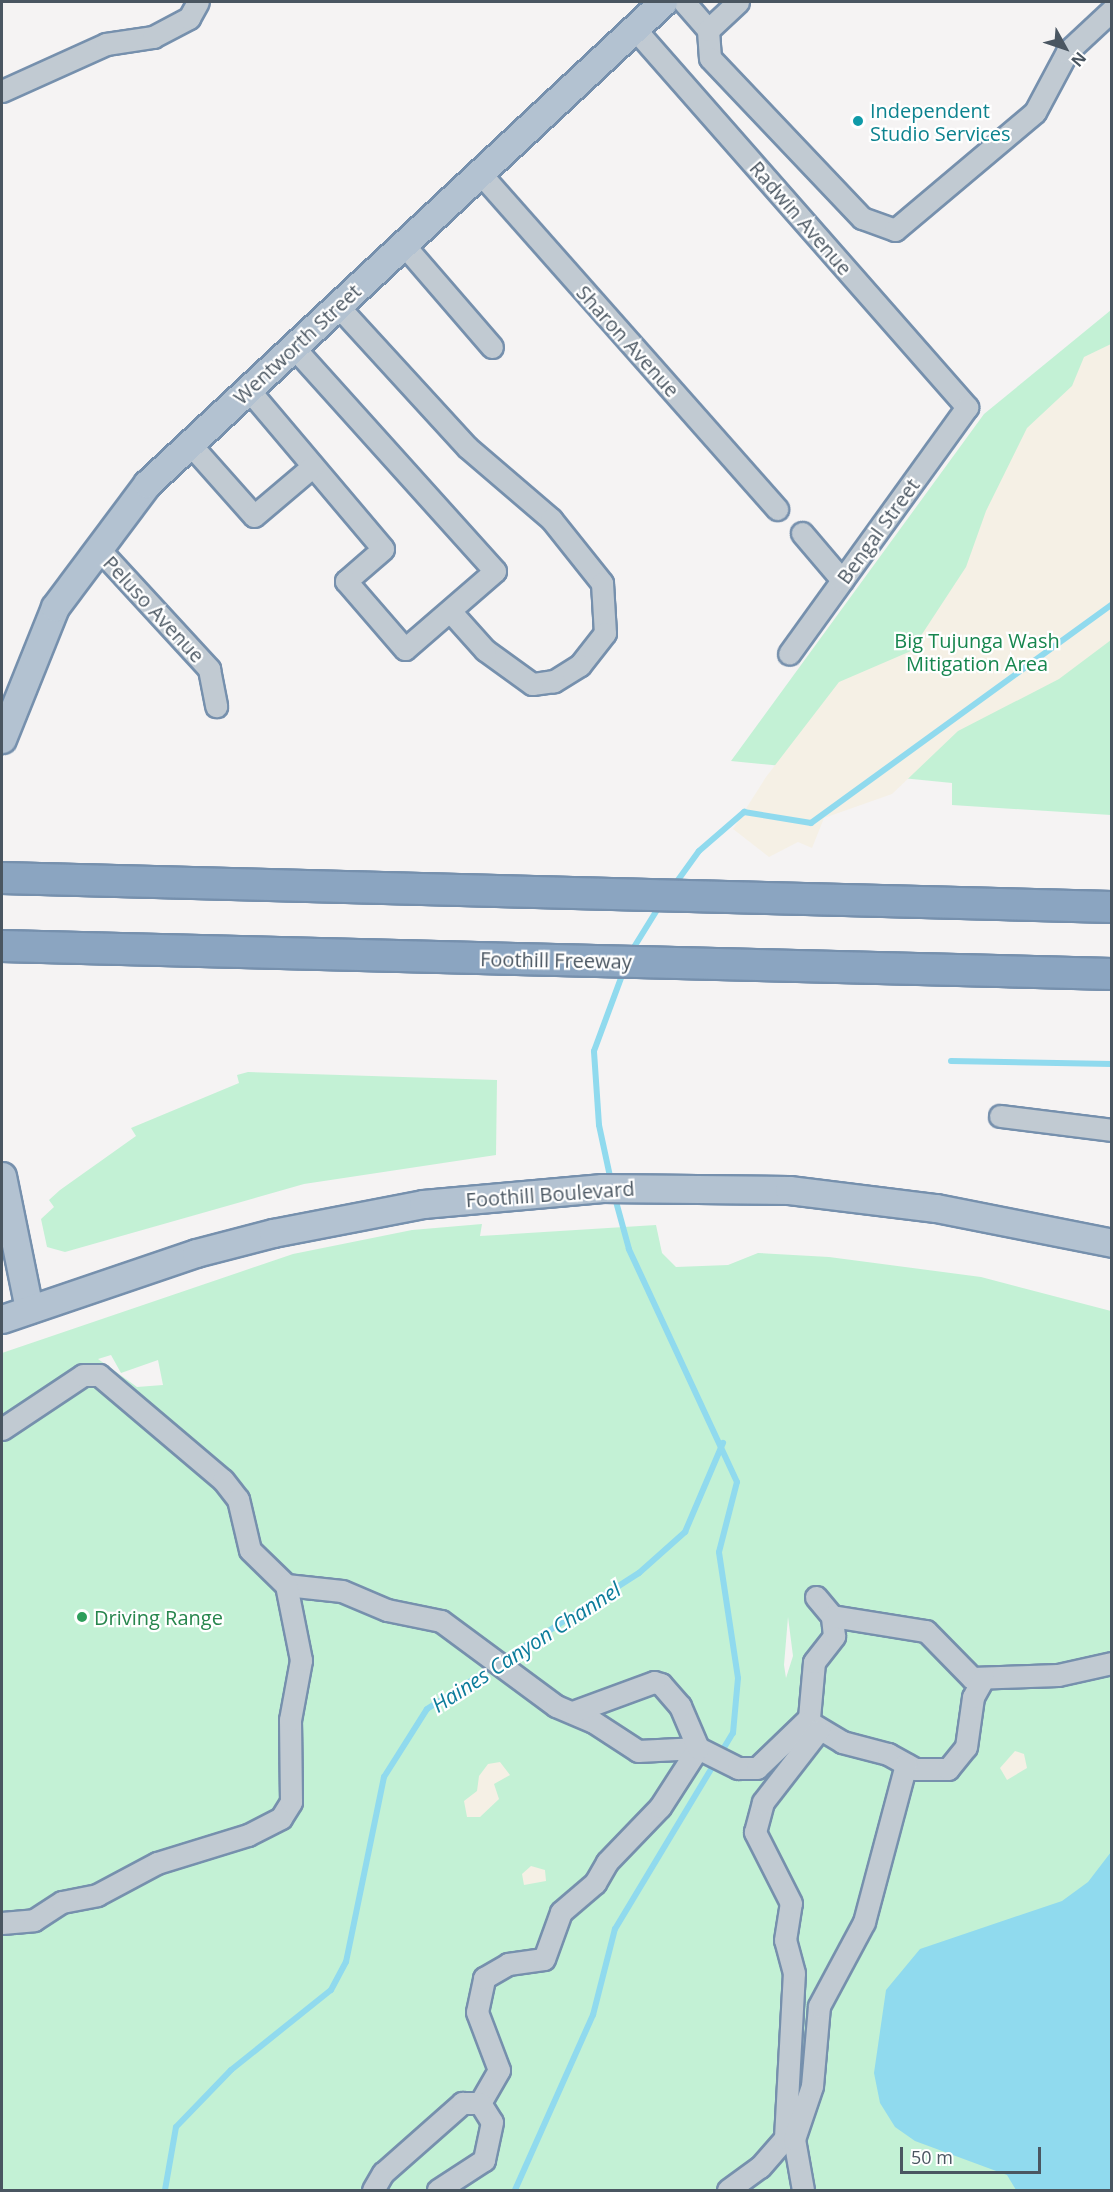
<!DOCTYPE html>
<style>
body{margin:0}
#map{position:relative;width:1113px;height:2192px;overflow:hidden;background:#f5f3f3;font-family:"Open Sans",sans-serif}
div>[style]{position:absolute}
.green>*{inset:0;background:#c3f1d5}
.sand>*{inset:0;background:#f5f0e5}
.water>*{inset:0;background:#90daee}
.stream>*{height:6px;margin:-3px;padding:0 3px;transform-origin:3px;border-radius:3px;background:#90daee}
.roads{filter:drop-shadow(2px 0 #7690ad) drop-shadow(-2px 0 #7690ad) drop-shadow(0 2px #7690ad) drop-shadow(0 -2px #7690ad)}
.minor>*{height:21px;margin:-10.5px;padding:0 10.5px;transform-origin:10.5px;border-radius:10.5px;background:#c1cad2}
.major>*{height:27px;margin:-13.5px;padding:0 13.5px;transform-origin:13.5px;border-radius:13.5px;background:#b3c2d1}
.highway>*{height:30px;margin:-15px;padding:0 15px;transform-origin:15px;border-radius:15px;background:#8ba5c1}
.dots>*{width:16px;height:16px;translate:-50% -50%;box-sizing:border-box;border:3px solid #fff;border-radius:50%}
span{translate:-50% -50%;white-space:nowrap;text-align:center;line-height:1.15;-webkit-text-stroke:4.5px #fff;paint-order:stroke}
.culture-label{font-size:20px;color:#0d838f}
.left{translate:0 -50%;text-align:left}
.street-label{font-size:20px;color:#4a5661}
.park-label{font-size:20px;color:#17864f}
.leisure-label{font-size:20px;color:#27864d}
.water-label{font-size:21px;color:#0c7c9b;font-style:italic}
.frame{position:absolute;inset:0;border:3px solid #4a5661;pointer-events:none}
.north{position:absolute;left:1035px;top:18px;width:60px;height:60px;-webkit-text-stroke:4px #fff;paint-order:stroke;rotate:130deg;font-size:16px;font-weight:700;line-height:24px;text-align:center;color:#4a5661}
.north::after{content:'';display:block;margin:auto;width:21px;height:27px;background:#4a5661;clip-path:polygon(50% 0,100% 100%,50% 72%,0 100%)}
.scale{position:absolute;left:900px;top:2147px;width:141px;height:27px;box-sizing:border-box;border:3px solid #4a5661;border-top:0;padding-left:8px;font-size:18px;line-height:21px;white-space:nowrap;color:#4a5661;-webkit-text-stroke:4px #fff;paint-order:stroke}
</style>
<div id="map">
<div class="green">
<i style="clip-path:polygon(1111px 310px,1111px 815px,952px 805px,952px 783px,731px 761px,984px 414px)"></i>
<i style="clip-path:polygon(248px 1072px,497px 1080px,496px 1155px,304px 1184px,65px 1252px,47px 1247px,41px 1219px,54px 1207px,49px 1200px,60px 1190px,136px 1136px,131px 1128px,239px 1083px,237px 1075px)"></i>
<i style="clip-path:polygon(evenodd,482px 1224px,480px 1236px,656px 1225px,662px 1253px,676px 1267px,728px 1265px,758px 1253px,829px 1257px,981px 1277px,1111px 1311px,1111px 2190px,2px 2190px,2px 1353px,293px 1254px,412px 1230px,482px 1224px,111px 1355px,121px 1373px,158px 1360px,163px 1385px,137px 1387px,98px 1359px,111px 1355px,482px 1224px,788px 1617px,793px 1656px,786px 1678px,784px 1665px,788px 1617px)"></i>
</div>
<div class="sand">
<i style="clip-path:polygon(1111px 344px,1111px 640px,1059px 679px,958px 731px,892px 794px,824px 818px,812px 848px,798px 842px,769px 857px,733px 829px,766px 777px,839px 682px,911px 651px,966px 567px,986px 511px,1027px 428px,1072px 386px,1084px 357px)"></i>
<i style="clip-path:polygon(1015px 1751px,1024px 1754px,1027px 1768px,1007px 1780px,1000px 1768px)"></i>
<i style="clip-path:polygon(500px 1762px,510px 1775px,494px 1784px,499px 1799px,480px 1817px,467px 1817px,464px 1801px,477px 1791px,479px 1776px,488px 1764px)"></i>
<i style="clip-path:polygon(531px 1866px,545px 1870px,546px 1881px,524px 1885px,522px 1874px)"></i>
</div>
<div class="water">
<i style="clip-path:polygon(1111px 1852px,1111px 2190px,1016px 2190px,1007px 2175px,915px 2141px,895px 2127px,880px 2103px,874px 2073px,886px 1990px,920px 1949px,1062px 1901px,1088px 1882px)"></i>
</div>
<div class="stream">
<i style="left:673px;top:887px;width:44px;rotate:-54.2deg"></i>
<i style="left:699px;top:851px;width:60px;rotate:-40.9deg"></i>
<i style="left:744px;top:812px;width:68px;rotate:9.3deg"></i>
<i style="left:811px;top:823px;width:372px;rotate:-36deg"></i>
<i style="left:631px;top:952px;width:55px;rotate:-58.3deg"></i>
<i style="left:951px;top:1061px;width:161px;rotate:1.1deg"></i>
<i style="left:611px;top:1181px;width:57px;rotate:-102.1deg"></i>
<i style="left:599px;top:1125px;width:74px;rotate:-93.9deg"></i>
<i style="left:594px;top:1051px;width:86px;rotate:-69.7deg"></i>
<i style="left:165px;top:2190px;width:64px;rotate:-80.1deg"></i>
<i style="left:176px;top:2127px;width:79px;rotate:-46deg"></i>
<i style="left:231px;top:2070px;width:128px;rotate:-38.7deg"></i>
<i style="left:331px;top:1990px;width:32px;rotate:-62deg"></i>
<i style="left:346px;top:1962px;width:189px;rotate:-78.4deg"></i>
<i style="left:384px;top:1777px;width:80px;rotate:-57.7deg"></i>
<i style="left:427px;top:1709px;width:252px;rotate:-32.7deg"></i>
<i style="left:639px;top:1573px;width:62px;rotate:-41.7deg"></i>
<i style="left:685px;top:1532px;width:97px;rotate:-66.9deg"></i>
<i style="left:515px;top:2190px;width:192px;rotate:-66deg"></i>
<i style="left:593px;top:2015px;width:89px;rotate:-75.7deg"></i>
<i style="left:615px;top:1929px;width:229px;rotate:-59deg"></i>
<i style="left:733px;top:1733px;width:55px;rotate:-84.8deg"></i>
<i style="left:738px;top:1678px;width:127px;rotate:-98.6deg"></i>
<i style="left:719px;top:1552px;width:72px;rotate:-75.6deg"></i>
<i style="left:737px;top:1482px;width:257px;rotate:-114.9deg"></i>
<i style="left:629px;top:1249px;width:57px;rotate:-105.3deg"></i>
</div>
<div class="roads">
<div class="minor">
<i style="left:684px;top:2px;width:37px;rotate:49deg"></i>
<i style="left:708px;top:30px;width:28px;rotate:86deg"></i>
<i style="left:710px;top:58px;width:221px;rotate:46.5deg"></i>
<i style="left:862px;top:218px;width:35px;rotate:20deg"></i>
<i style="left:895px;top:230px;width:183px;rotate:-40.1deg"></i>
<i style="left:1035px;top:112px;width:68px;rotate:-61.9deg"></i>
<i style="left:1067px;top:52px;width:62px;rotate:-43deg"></i>
<i style="left:634px;top:28px;width:505px;rotate:48.7deg"></i>
<i style="left:967px;top:407px;width:304px;rotate:125.8deg"></i>
<i style="left:708px;top:30px;width:41px;rotate:-43deg"></i>
<i style="left:2px;top:91px;width:114px;rotate:-24.3deg"></i>
<i style="left:106px;top:44px;width:48px;rotate:-8.5deg"></i>
<i style="left:153px;top:37px;width:41px;rotate:-27.8deg"></i>
<i style="left:189px;top:18px;width:18px;rotate:-61deg"></i>
<i style="left:479px;top:172px;width:450px;rotate:48.5deg"></i>
<i style="left:403px;top:244px;width:136px;rotate:49.2deg"></i>
<i style="left:337px;top:305px;width:193px;rotate:47.5deg"></i>
<i style="left:467px;top:447px;width:111px;rotate:40.6deg"></i>
<i style="left:551px;top:519px;width:82px;rotate:51.4deg"></i>
<i style="left:602px;top:583px;width:50px;rotate:86.6deg"></i>
<i style="left:605px;top:633px;width:41px;rotate:128deg"></i>
<i style="left:580px;top:665px;width:31px;rotate:148deg"></i>
<i style="left:554px;top:681px;width:22px;rotate:172deg"></i>
<i style="left:532px;top:684px;width:58px;rotate:-144.1deg"></i>
<i style="left:485px;top:650px;width:52px;rotate:-131.9deg"></i>
<i style="left:248px;top:389px;width:209px;rotate:49.8deg"></i>
<i style="left:383px;top:549px;width:49px;rotate:139.1deg"></i>
<i style="left:346px;top:581px;width:90px;rotate:49.1deg"></i>
<i style="left:405px;top:649px;width:119px;rotate:-40.9deg"></i>
<i style="left:495px;top:571px;width:302px;rotate:-132deg"></i>
<i style="left:190px;top:444px;width:96px;rotate:48.4deg"></i>
<i style="left:254px;top:516px;width:77px;rotate:-40.3deg"></i>
<i style="left:802px;top:533px;width:62px;rotate:49.6deg"></i>
<i style="left:97px;top:547px;width:166px;rotate:47.4deg"></i>
<i style="left:209px;top:669px;width:38px;rotate:79deg"></i>
<i style="left:1000px;top:1116px;width:113px;rotate:7.1deg"></i>
<i style="left:2px;top:1429px;width:97px;rotate:-33.7deg"></i>
<i style="left:83px;top:1375px;width:16px"></i>
<i style="left:99px;top:1375px;width:162px;rotate:40.3deg"></i>
<i style="left:223px;top:1480px;width:24px;rotate:52deg"></i>
<i style="left:238px;top:1499px;width:52px;rotate:76.8deg"></i>
<i style="left:250px;top:1550px;width:50px;rotate:44.2deg"></i>
<i style="left:286px;top:1585px;width:56px;rotate:6.1deg"></i>
<i style="left:342px;top:1591px;width:49px;rotate:22.9deg"></i>
<i style="left:387px;top:1610px;width:55px;rotate:11.5deg"></i>
<i style="left:441px;top:1621px;width:143px;rotate:36.5deg"></i>
<i style="left:556px;top:1706px;width:39px;rotate:23deg"></i>
<i style="left:592px;top:1721px;width:55px;rotate:33.1deg"></i>
<i style="left:638px;top:1751px;width:60px;rotate:-2.9deg"></i>
<i style="left:698px;top:1748px;width:45px;rotate:26.6deg"></i>
<i style="left:738px;top:1768px;width:19px"></i>
<i style="left:757px;top:1768px;width:72px;rotate:-43.9deg"></i>
<i style="left:809px;top:1718px;width:56px;rotate:-84.9deg"></i>
<i style="left:814px;top:1662px;width:33px;rotate:-52deg"></i>
<i style="left:834px;top:1636px;width:20px;rotate:-96deg"></i>
<i style="left:816px;top:1597px;width:25px;rotate:50deg"></i>
<i style="left:832px;top:1616px;width:95px;rotate:9.1deg"></i>
<i style="left:926px;top:1631px;width:66px;rotate:45.6deg"></i>
<i style="left:972px;top:1678px;width:86px;rotate:-2deg"></i>
<i style="left:1058px;top:1675px;width:55px;rotate:-12.5deg"></i>
<i style="left:809px;top:1722px;width:39px;rotate:31deg"></i>
<i style="left:842px;top:1742px;width:48px;rotate:14.6deg"></i>
<i style="left:888px;top:1754px;width:31px;rotate:29deg"></i>
<i style="left:915px;top:1769px;width:33px"></i>
<i style="left:948px;top:1769px;width:28px;rotate:-51deg"></i>
<i style="left:966px;top:1747px;width:50px;rotate:-82deg"></i>
<i style="left:973px;top:1697px;width:21px;rotate:-61deg"></i>
<i style="left:2px;top:1923px;width:32px;rotate:-5deg"></i>
<i style="left:34px;top:1920px;width:33px;rotate:-33deg"></i>
<i style="left:62px;top:1902px;width:36px;rotate:-11deg"></i>
<i style="left:97px;top:1895px;width:68px;rotate:-28.1deg"></i>
<i style="left:157px;top:1863px;width:95px;rotate:-17.1deg"></i>
<i style="left:248px;top:1835px;width:37px;rotate:-27deg"></i>
<i style="left:281px;top:1818px;width:19px;rotate:-58deg"></i>
<i style="left:291px;top:1802px;width:82px;rotate:-90.7deg"></i>
<i style="left:290px;top:1720px;width:61px;rotate:-79.6deg"></i>
<i style="left:301px;top:1660px;width:76px;rotate:-101.3deg"></i>
<i style="left:480px;top:2103px;width:38px;rotate:-60deg"></i>
<i style="left:499px;top:2070px;width:62px;rotate:-110.8deg"></i>
<i style="left:477px;top:2012px;width:35px;rotate:-78deg"></i>
<i style="left:484px;top:1978px;width:28px;rotate:-30deg"></i>
<i style="left:508px;top:1964px;width:36px;rotate:-8deg"></i>
<i style="left:544px;top:1959px;width:50px;rotate:-70.1deg"></i>
<i style="left:561px;top:1912px;width:45px;rotate:-40.5deg"></i>
<i style="left:595px;top:1883px;width:24px;rotate:-60deg"></i>
<i style="left:607px;top:1862px;width:76px;rotate:-46.1deg"></i>
<i style="left:660px;top:1807px;width:70px;rotate:-57.2deg"></i>
<i style="left:698px;top:1748px;width:46px;rotate:-113.2deg"></i>
<i style="left:680px;top:1706px;width:29px;rotate:-131deg"></i>
<i style="left:661px;top:1684px;width:7px;rotate:-164deg"></i>
<i style="left:654px;top:1682px;width:84px;rotate:159.8deg"></i>
<i style="left:373px;top:2190px;width:20px;rotate:-60deg"></i>
<i style="left:383px;top:2173px;width:106px;rotate:-41.5deg"></i>
<i style="left:462px;top:2103px;width:18px"></i>
<i style="left:480px;top:2103px;width:22px;rotate:58deg"></i>
<i style="left:492px;top:2122px;width:39px;rotate:102deg"></i>
<i style="left:484px;top:2160px;width:55px;rotate:146.9deg"></i>
<i style="left:728px;top:2190px;width:39px;rotate:-36deg"></i>
<i style="left:760px;top:2167px;width:38px;rotate:-49deg"></i>
<i style="left:785px;top:2138px;width:165px;rotate:-86.9deg"></i>
<i style="left:794px;top:1973px;width:34px;rotate:-105deg"></i>
<i style="left:785px;top:1940px;width:37px;rotate:-81deg"></i>
<i style="left:791px;top:1903px;width:80px;rotate:-116.9deg"></i>
<i style="left:755px;top:1832px;width:31px;rotate:-75deg"></i>
<i style="left:763px;top:1802px;width:90px;rotate:-52.2deg"></i>
<i style="left:803px;top:2190px;width:52px;rotate:-100deg"></i>
<i style="left:794px;top:2139px;width:56px;rotate:-71.2deg"></i>
<i style="left:812px;top:2086px;width:80px;rotate:-85deg"></i>
<i style="left:819px;top:2006px;width:95px;rotate:-61.8deg"></i>
<i style="left:864px;top:1922px;width:163px;rotate:-75.1deg"></i>
</div>
<div class="major">
<i style="left:2px;top:739px;width:142px;rotate:-68.1deg"></i>
<i style="left:55px;top:607px;width:154px;rotate:-53.2deg"></i>
<i style="left:147px;top:484px;width:706px;rotate:-43.05deg"></i>
<i style="left:2px;top:1176px;width:136px;rotate:78.5deg"></i>
<i style="left:2px;top:1319px;width:205px;rotate:-18.8deg"></i>
<i style="left:196px;top:1253px;width:80px;rotate:-14.6deg"></i>
<i style="left:273px;top:1233px;width:153px;rotate:-10.9deg"></i>
<i style="left:423px;top:1204px;width:180px;rotate:-5.1deg"></i>
<i style="left:602px;top:1188px;width:187px;rotate:0.6deg"></i>
<i style="left:789px;top:1190px;width:148px;rotate:7deg"></i>
<i style="left:936px;top:1208px;width:179px;rotate:11.2deg"></i>
</div>
<div class="highway">
<i style="left:2px;top:878px;width:1110px;rotate:1.5deg"></i>
<i style="left:2px;top:946px;width:1110px;rotate:1.44deg"></i>
</div>
</div>
<div class="dots">
<i style="left:858px;top:121px;background:#0f9aa8"></i>
<i style="left:82px;top:1617px;background:#2e9e5b"></i>
</div>
<div class="culture-label">
<span class="left" style="left:870px;top:122px">Independent<br>Studio Services</span>
</div>
<div class="street-label">
<span style="left:801px;top:218px;rotate:49deg">Radwin Avenue</span>
<span style="left:628px;top:341px;rotate:48deg">Sharon Avenue</span>
<span style="left:297px;top:344px;rotate:-43deg">Wentworth Street</span>
<span style="left:878px;top:531px;rotate:-54deg">Bengal Street</span>
<span style="left:154px;top:609px;rotate:47deg">Peluso Avenue</span>
<span style="left:556px;top:960px;rotate:1deg">Foothill Freeway</span>
<span style="left:550px;top:1194px;rotate:-4deg">Foothill Boulevard</span>
</div>
<div class="park-label">
<span style="left:977px;top:652px">Big Tujunga Wash<br>Mitigation Area</span>
</div>
<div class="leisure-label">
<span class="left" style="left:94px;top:1617px">Driving Range</span>
</div>
<div class="water-label">
<span style="left:526px;top:1647px;rotate:-33deg">Haines Canyon Channel</span>
</div>
<div class="frame"></div>
<div class="north">N</div>
<div class="scale">50 m</div>
</div>
